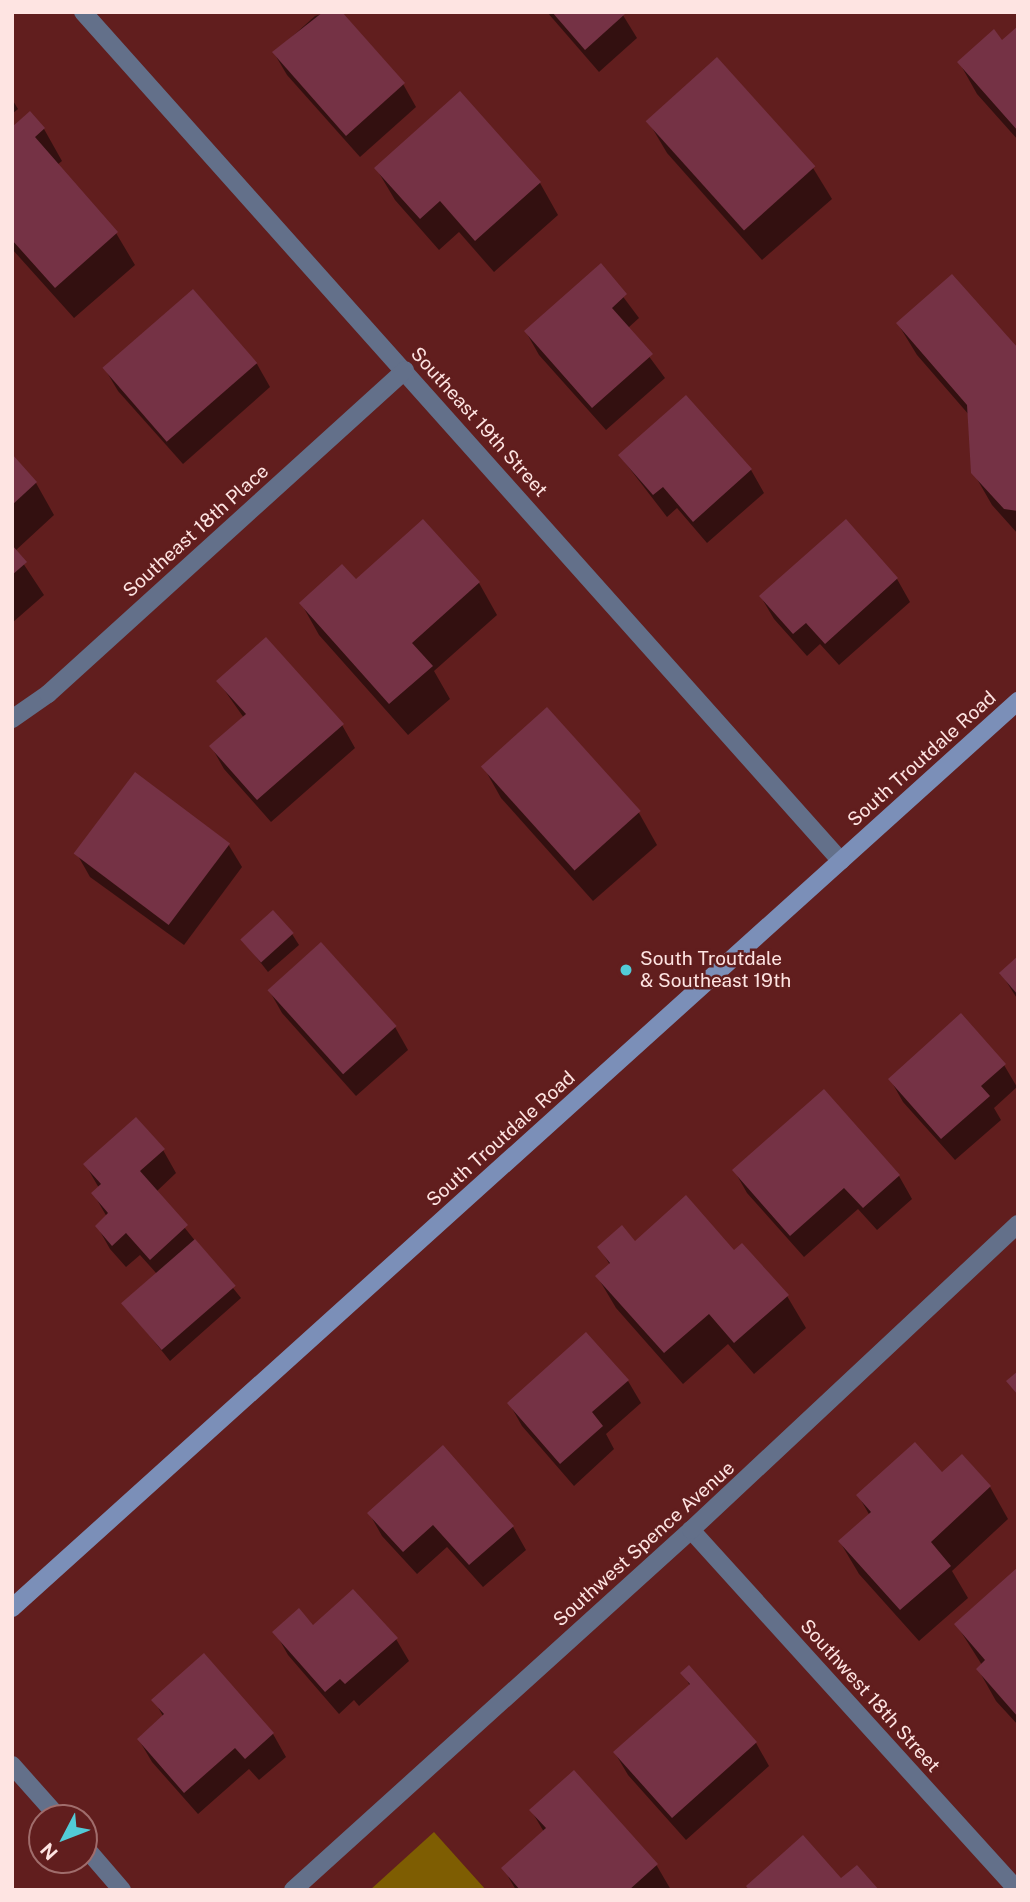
<!DOCTYPE html>
<style>
body{margin:0}
#map{position:relative;width:1030px;height:1902px;overflow:hidden;background:#611e1e;font-family:"Public Sans",sans-serif}
div>[style]{position:absolute}
.forest>*{inset:0;background:#7e5d02}
.shadow>*{inset:0;background:#0007}
.building>*{inset:0;background:#753245;transform-origin:0 0}
.street>*{height:18px;margin:-9px;padding:0 9px;transform-origin:9px;border-radius:9px;background:#63708a}
.secondary>*{height:18px;margin:-9px;padding:0 9px;transform-origin:9px;border-radius:9px;background:#7b8fb8}
.dots>*{width:19px;height:19px;translate:-50% -50%;box-sizing:border-box;border:4px solid #611e1e;border-radius:50%}
span{translate:-50% -50%;white-space:nowrap;text-align:center;line-height:1.15;-webkit-text-stroke:5px #611e1e;paint-order:stroke}
.street-label{font-size:19px;color:#fee4e2}
.poi-label{font-size:19px;color:#fee4e2}
.left{translate:0 -50%;text-align:left}
.frame{position:absolute;inset:0;border:14px solid #fee4e2;pointer-events:none}
.north{position:absolute;left:28px;top:1804px;width:70px;height:70px;box-sizing:border-box;background:#611e1e;border:2px solid #a06d6c;border-radius:50%;rotate:228deg;font-size:19px;font-weight:700;line-height:28px;text-align:center;color:#fee4e2}
.north::after{content:'';display:block;margin:auto;width:24px;height:32px;background:#52cbd7;clip-path:polygon(50% 0,100% 100%,50% 72%,0 100%)}
</style>
<div id="map">
<div class="forest">
<i style="clip-path:polygon(434px 1832px,486px 1890px,370px 1890px)"></i>
</div>
<div class="shadow">
<i style="clip-path:polygon(329px 12px,403px 84px,416px 107px,360px 157px,287px 75px,274px 53px,315px 16px)"></i>
<i style="clip-path:polygon(547px 12px,621px 12px,637px 38px,599px 72px)"></i>
<i style="clip-path:polygon(1018px 28px,1018px 140px,977px 94px,959px 62px,1002px 42px)"></i>
<i style="clip-path:polygon(460px 93px,540px 183px,558px 215px,494px 272px,459px 232px,439px 250px,395px 200px,376px 168px)"></i>
<i style="clip-path:polygon(12px 99px,18px 109px,12px 114px)"></i>
<i style="clip-path:polygon(648px 121px,813px 168px,832px 199px,762px 260px,667px 153px)"></i>
<i style="clip-path:polygon(12px 129px,44px 129px,62px 161px,57px 165px,116px 233px,135px 265px,74px 318px,12px 249px)"></i>
<i style="clip-path:polygon(600px 266px,639px 318px,628px 328px,665px 378px,606px 430px,539px 355px,526px 332px)"></i>
<i style="clip-path:polygon(193px 292px,257px 364px,270px 387px,183px 464px,118px 391px,105px 369px)"></i>
<i style="clip-path:polygon(898px 324px,1018px 350px,1018px 534px,992px 505px,973px 472px,970px 416px,917px 355px)"></i>
<i style="clip-path:polygon(686px 397px,751px 470px,764px 493px,707px 543px,677px 508px,667px 517px,620px 456px)"></i>
<i style="clip-path:polygon(12px 457px,36px 483px,54px 515px,15px 551px,44px 595px,12px 623px)"></i>
<i style="clip-path:polygon(846px 522px,897px 579px,910px 602px,839px 665px,820px 644px,807px 656px,774px 619px,761px 597px)"></i>
<i style="clip-path:polygon(356px 582px,479px 583px,497px 615px,434px 671px,450px 699px,408px 735px,319px 635px,301px 603px)"></i>
<i style="clip-path:polygon(218px 681px,342px 725px,355px 748px,271px 822px,224px 769px,211px 746px,244px 718px)"></i>
<i style="clip-path:polygon(483px 766px,639px 813px,657px 845px,593px 901px,501px 798px)"></i>
<i style="clip-path:polygon(228px 844px,242px 867px,184px 945px,90px 877px,77px 854px)"></i>
<i style="clip-path:polygon(292px 934px,299px 945px,268px 972px,242px 939px)"></i>
<i style="clip-path:polygon(321px 945px,395px 1027px,408px 1050px,356px 1096px,282px 1013px,269px 990px)"></i>
<i style="clip-path:polygon(1018px 959px,1018px 1000px,1001px 973px)"></i>
<i style="clip-path:polygon(1004px 1065px,1017px 1087px,994px 1108px,1001px 1120px,955px 1160px,903px 1102px,890px 1079px)"></i>
<i style="clip-path:polygon(824px 1091px,899px 1176px,912px 1199px,877px 1230px,858px 1209px,804px 1257px,747px 1193px,734px 1170px)"></i>
<i style="clip-path:polygon(163px 1150px,176px 1173px,156px 1192px,241px 1298px,170px 1361px,124px 1304px,157px 1274px,140px 1255px,126px 1267px,110px 1249px,97px 1226px,107px 1217px,93px 1193px,99px 1188px,85px 1164px)"></i>
<i style="clip-path:polygon(635px 1243px,734px 1252px,787px 1296px,806px 1328px,754px 1374px,728px 1344px,683px 1384px,616px 1308px,597px 1276px,610px 1265px,599px 1247px)"></i>
<i style="clip-path:polygon(628px 1381px,641px 1403px,606px 1434px,614px 1449px,574px 1486px,522px 1426px,509px 1403px)"></i>
<i style="clip-path:polygon(942px 1474px,990px 1487px,1008px 1519px,952px 1571px,968px 1598px,919px 1641px,859px 1574px,840px 1542px,870px 1516px,858px 1495px)"></i>
<i style="clip-path:polygon(369px 1513px,513px 1527px,526px 1550px,483px 1587px,447px 1547px,417px 1574px,382px 1536px)"></i>
<i style="clip-path:polygon(1018px 1569px,1018px 1725px,996px 1701px,978px 1669px,982px 1665px,956px 1624px)"></i>
<i style="clip-path:polygon(313px 1627px,396px 1639px,409px 1661px,359px 1706px,354px 1700px,339px 1714px,288px 1655px,275px 1632px)"></i>
<i style="clip-path:polygon(689px 1668px,756px 1743px,769px 1766px,686px 1840px,628px 1775px,615px 1753px,690px 1686px,683px 1673px)"></i>
<i style="clip-path:polygon(154px 1700px,273px 1734px,286px 1757px,259px 1780px,249px 1769px,198px 1814px,152px 1762px,139px 1740px,164px 1718px)"></i>
<i style="clip-path:polygon(574px 1772px,657px 1866px,671px 1890px,516px 1890px,503px 1868px,544px 1832px,531px 1810px)"></i>
</div>
<div class="building">
<i style="clip-path:polygon(323px 12px,342px 12px,405px 83px,346px 136px,272px 52px)"></i>
<i style="clip-path:polygon(552px 12px,623px 12px,625px 14px,585px 50px)"></i>
<i style="clip-path:polygon(1018px 26px,1018px 131px,957px 62px,994px 29px,1002px 40px)"></i>
<i style="left:717px;top:57px;width:147px;height:96px;rotate:48deg"></i>
<i style="clip-path:polygon(460px 91px,541px 182px,475px 241px,440px 201px,420px 219px,374px 168px)"></i>
<i style="clip-path:polygon(30px 111px,45px 128px,35px 137px,118px 232px,55px 288px,12px 240px,12px 127px)"></i>
<i style="clip-path:polygon(601px 263px,627px 294px,612px 308px,653px 354px,592px 408px,524px 331px)"></i>
<i style="clip-path:polygon(952px 274px,1018px 348px,1018px 511px,1004px 509px,971px 473px,967px 405px,896px 323px)"></i>
<i style="left:193px;top:289px;width:98px;height:120px;rotate:49deg"></i>
<i style="clip-path:polygon(686px 395px,752px 469px,693px 522px,663px 487px,653px 495px,618px 455px)"></i>
<i style="clip-path:polygon(12px 454px,37px 482px,12px 505px)"></i>
<i style="clip-path:polygon(423px 519px,480px 582px,412px 643px,433px 666px,389px 704px,299px 603px,342px 564px,356px 579px)"></i>
<i style="clip-path:polygon(846px 519px,898px 578px,825px 644px,806px 623px,793px 634px,759px 596px)"></i>
<i style="clip-path:polygon(12px 545px,27px 562px,12px 575px)"></i>
<i style="clip-path:polygon(266px 637px,344px 724px,257px 800px,209px 746px,246px 714px,216px 681px)"></i>
<i style="left:547px;top:707px;width:140px;height:89px;rotate:48deg"></i>
<i style="left:135px;top:772px;width:119px;height:102px;rotate:37deg"></i>
<i style="left:273px;top:910px;width:31px;height:44px;rotate:48deg"></i>
<i style="left:321px;top:942px;width:113px;height:72px;rotate:48deg"></i>
<i style="clip-path:polygon(1018px 956px,1018px 995px,999px 973px)"></i>
<i style="clip-path:polygon(961px 1013px,1006px 1064px,981px 1086px,990px 1096px,941px 1139px,888px 1079px)"></i>
<i style="clip-path:polygon(824px 1089px,900px 1175px,863px 1208px,844px 1188px,790px 1236px,732px 1170px)"></i>
<i style="clip-path:polygon(136px 1117px,165px 1149px,140px 1171px,188px 1225px,150px 1260px,126px 1233px,112px 1246px,95px 1226px,108px 1213px,91px 1193px,101px 1184px,83px 1164px)"></i>
<i style="clip-path:polygon(686px 1195px,734px 1250px,742px 1243px,789px 1295px,734px 1343px,709px 1314px,664px 1353px,595px 1276px,610px 1263px,597px 1247px,622px 1225px,635px 1241px)"></i>
<i style="left:195px;top:1239px;width:62px;height:98px;rotate:49deg"></i>
<i style="clip-path:polygon(586px 1332px,629px 1380px,592px 1412px,603px 1426px,560px 1464px,507px 1403px)"></i>
<i style="clip-path:polygon(1018px 1371px,1018px 1395px,1006px 1381px)"></i>
<i style="clip-path:polygon(915px 1442px,942px 1472px,962px 1454px,991px 1486px,931px 1542px,951px 1566px,900px 1610px,838px 1541px,871px 1512px,856px 1495px)"></i>
<i style="clip-path:polygon(443px 1445px,514px 1526px,469px 1565px,433px 1525px,403px 1552px,367px 1513px)"></i>
<i style="clip-path:polygon(1018px 1567px,1018px 1717px,976px 1669px,985px 1660px,954px 1624px)"></i>
<i style="clip-path:polygon(353px 1589px,398px 1638px,345px 1684px,340px 1679px,325px 1692px,272px 1632px,299px 1608px,313px 1625px)"></i>
<i style="clip-path:polygon(204px 1653px,274px 1733px,245px 1759px,235px 1748px,184px 1793px,137px 1739px,164px 1714px,151px 1700px)"></i>
<i style="clip-path:polygon(689px 1665px,757px 1742px,672px 1818px,613px 1752px,690px 1684px,680px 1673px)"></i>
<i style="clip-path:polygon(574px 1770px,658px 1864px,629px 1890px,520px 1890px,501px 1868px,546px 1828px,529px 1810px)"></i>
<i style="clip-path:polygon(803px 1835px,841px 1878px,857px 1865px,879px 1890px,749px 1890px,746px 1886px)"></i>
</div>
<div class="street">
<i style="left:83px;top:12px;width:1138px;rotate:48.24deg"></i>
<i style="left:12px;top:719px;width:44px;rotate:-34.8deg"></i>
<i style="left:48px;top:694px;width:482px;rotate:-42.2deg"></i>
<i style="left:691px;top:1530px;width:486px;rotate:47.8deg"></i>
<i style="left:12px;top:1765px;width:71px;rotate:48.4deg"></i>
<i style="left:84px;top:1846px;width:58px;rotate:49.2deg"></i>
<i style="left:293px;top:1890px;width:537px;rotate:-42.13deg"></i>
<i style="left:691px;top:1530px;width:448px;rotate:-43.1deg"></i>
</div>
<div class="secondary">
<i style="left:12px;top:1608px;width:1355px;rotate:-42.04deg"></i>
</div>
<div class="dots">
<i style="left:626px;top:970px;background:#52cbd7"></i>
</div>
<div class="street-label">
<span style="left:479px;top:422px;rotate:48deg">Southeast 19th Street</span>
<span style="left:196px;top:531px;rotate:-42deg">Southeast 18th Place</span>
<span style="left:922px;top:759px;rotate:-42deg">South Troutdale Road</span>
<span style="left:501px;top:1139px;rotate:-42deg">South Troutdale Road</span>
<span style="left:644px;top:1544px;rotate:-42deg">Southwest Spence Avenue</span>
<span style="left:870px;top:1696px;rotate:48deg">Southwest 18th Street</span>
</div>
<div class="poi-label">
<span class="left" style="left:640px;top:970px">South Troutdale<br>&amp; Southeast 19th</span>
</div>
<div class="frame"></div>
<div class="north">N</div>
</div>
